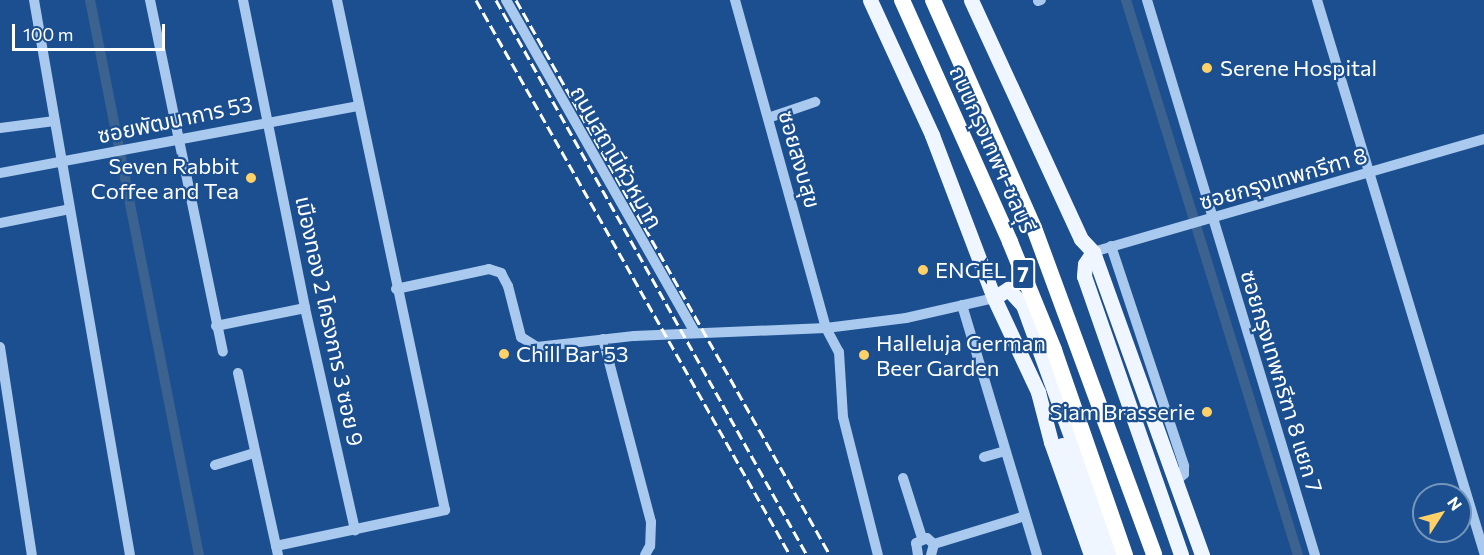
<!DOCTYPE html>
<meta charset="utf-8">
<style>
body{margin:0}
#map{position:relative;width:1484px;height:555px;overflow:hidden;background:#1b4f8f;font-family:Commissioner,"Noto Sans Thai",sans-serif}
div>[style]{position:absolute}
.canal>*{height:10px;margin:-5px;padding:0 5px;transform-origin:5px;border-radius:5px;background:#3c6290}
.minor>*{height:10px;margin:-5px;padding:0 5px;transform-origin:5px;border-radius:5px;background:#a9c9ee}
.major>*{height:15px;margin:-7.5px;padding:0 7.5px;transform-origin:7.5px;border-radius:7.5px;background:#f0f6ff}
.highway>*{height:16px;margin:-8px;padding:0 8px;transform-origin:8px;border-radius:8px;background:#fff}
.rail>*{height:3px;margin-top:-1.5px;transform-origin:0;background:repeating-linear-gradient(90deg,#fff 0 10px,transparent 0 14.5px)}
.dots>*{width:16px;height:16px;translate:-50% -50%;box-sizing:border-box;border:3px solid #1b4f8f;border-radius:50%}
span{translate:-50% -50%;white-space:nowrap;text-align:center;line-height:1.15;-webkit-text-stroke:4.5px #1b4f8f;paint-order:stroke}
.shield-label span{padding:2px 4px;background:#1b4f8f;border:2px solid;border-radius:4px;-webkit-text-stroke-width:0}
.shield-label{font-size:21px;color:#fff;font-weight:700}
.poi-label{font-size:22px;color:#fff}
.left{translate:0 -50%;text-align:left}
.right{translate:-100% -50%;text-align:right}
.street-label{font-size:22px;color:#fff}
.north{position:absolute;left:1412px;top:483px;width:60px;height:60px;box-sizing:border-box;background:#1b4f8f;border:2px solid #7695bc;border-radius:50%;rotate:54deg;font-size:16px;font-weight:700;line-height:24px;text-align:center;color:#fff}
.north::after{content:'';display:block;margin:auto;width:21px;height:27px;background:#ffd166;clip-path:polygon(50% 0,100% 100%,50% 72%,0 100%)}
.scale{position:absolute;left:12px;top:24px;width:153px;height:27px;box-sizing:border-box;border:3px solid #fff;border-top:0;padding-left:8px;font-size:18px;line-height:21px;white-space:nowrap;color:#fff;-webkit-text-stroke:4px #1b4f8f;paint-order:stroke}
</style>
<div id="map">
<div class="canal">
<i style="left:90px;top:0;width:566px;rotate:78.89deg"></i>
<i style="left:1126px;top:0;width:581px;rotate:72.78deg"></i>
</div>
<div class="minor">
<i style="left:34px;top:0;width:563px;rotate:80.19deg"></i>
<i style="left:150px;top:0;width:359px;rotate:78.3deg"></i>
<i style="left:243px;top:0;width:314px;rotate:78.6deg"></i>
<i style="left:305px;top:308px;width:228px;rotate:77.3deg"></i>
<i style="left:506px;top:0;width:383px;rotate:60.4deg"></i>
<i style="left:735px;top:0;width:340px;rotate:74.5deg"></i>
<i style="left:826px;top:328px;width:27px;rotate:62deg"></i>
<i style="left:839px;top:352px;width:65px;rotate:86.5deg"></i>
<i style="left:843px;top:417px;width:142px;rotate:75.8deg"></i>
<i style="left:1147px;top:0;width:580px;rotate:73.16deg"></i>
<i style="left:1317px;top:0;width:577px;rotate:73.17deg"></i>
<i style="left:1038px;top:1px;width:3px;rotate:-18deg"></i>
<i style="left:768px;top:118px;width:50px;rotate:-18.8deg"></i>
<i style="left:0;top:128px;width:55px;rotate:-7.3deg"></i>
<i style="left:0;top:173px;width:365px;rotate:-10.6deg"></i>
<i style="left:0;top:223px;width:71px;rotate:-11.3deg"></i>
<i style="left:1111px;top:246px;width:232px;rotate:71.6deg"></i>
<i style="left:1184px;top:466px;width:8px;rotate:90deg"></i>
<i style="left:1184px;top:474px;width:11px;rotate:139deg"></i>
<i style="left:1093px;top:252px;width:407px;rotate:-16.1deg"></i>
<i style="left:396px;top:289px;width:95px;rotate:-12.1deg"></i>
<i style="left:489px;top:269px;width:13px;rotate:18deg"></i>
<i style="left:501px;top:273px;width:15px;rotate:62deg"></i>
<i style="left:508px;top:286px;width:53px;rotate:75.7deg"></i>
<i style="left:521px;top:337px;width:19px;rotate:32deg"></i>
<i style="left:537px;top:347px;width:98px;rotate:-6.5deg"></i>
<i style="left:634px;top:336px;width:192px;rotate:-2.4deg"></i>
<i style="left:826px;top:328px;width:81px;rotate:-7.1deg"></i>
<i style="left:906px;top:318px;width:90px;rotate:-12.8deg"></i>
<i style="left:962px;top:305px;width:261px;rotate:73.3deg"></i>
<i style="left:216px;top:326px;width:91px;rotate:-11.4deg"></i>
<i style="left:603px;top:339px;width:189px;rotate:75.3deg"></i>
<i style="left:651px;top:522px;width:24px;rotate:92deg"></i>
<i style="left:650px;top:546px;width:10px;rotate:119deg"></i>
<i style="left:0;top:347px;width:210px;rotate:81.3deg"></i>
<i style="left:238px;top:373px;width:186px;rotate:77.6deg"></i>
<i style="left:984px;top:457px;width:22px;rotate:-16deg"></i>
<i style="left:215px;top:465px;width:41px;rotate:-17.1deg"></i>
<i style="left:903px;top:478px;width:63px;rotate:72.4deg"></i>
<i style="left:934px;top:544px;width:95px;rotate:-17.1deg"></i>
<i style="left:276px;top:546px;width:173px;rotate:-12deg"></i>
<i style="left:445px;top:510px;width:521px;rotate:-101.96deg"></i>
<i style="left:918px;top:555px;width:12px;rotate:-99deg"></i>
<i style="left:916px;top:543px;width:12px;rotate:-24deg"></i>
<i style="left:927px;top:538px;width:9px;rotate:41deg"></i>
<i style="left:934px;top:544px;width:11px;rotate:105deg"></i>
</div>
<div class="major">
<i style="left:870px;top:0;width:149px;rotate:65.3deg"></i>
<i style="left:932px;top:135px;width:174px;rotate:69.2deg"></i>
<i style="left:994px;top:298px;width:104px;rotate:64.9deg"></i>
<i style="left:1038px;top:392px;width:52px;rotate:75.4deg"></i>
<i style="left:1051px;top:442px;width:120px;rotate:70.5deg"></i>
<i style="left:971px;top:0;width:263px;rotate:65.3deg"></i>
<i style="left:1081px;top:239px;width:18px;rotate:47deg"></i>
<i style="left:1093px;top:252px;width:322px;rotate:70.2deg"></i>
<i style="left:1093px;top:252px;width:14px;rotate:124deg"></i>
<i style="left:1085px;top:264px;width:12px;rotate:95deg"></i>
<i style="left:1084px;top:276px;width:295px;rotate:70.8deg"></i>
<i style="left:994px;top:298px;width:17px;rotate:-33deg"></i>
<i style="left:1008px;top:289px;width:22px;rotate:47deg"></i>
<i style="left:1023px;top:305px;width:266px;rotate:70deg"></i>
<i style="left:1062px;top:445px;width:117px;rotate:69.6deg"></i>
</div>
<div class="highway">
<i style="left:902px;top:0;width:265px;rotate:65.9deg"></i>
<i style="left:1010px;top:242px;width:117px;rotate:67.8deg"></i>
<i style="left:1054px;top:350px;width:217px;rotate:70.9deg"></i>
<i style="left:933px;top:0;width:249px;rotate:66.1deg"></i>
<i style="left:1034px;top:228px;width:348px;rotate:69.8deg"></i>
</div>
<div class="rail">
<i style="left:476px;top:0;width:638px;rotate:60.5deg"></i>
<i style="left:496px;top:0;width:636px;rotate:60.74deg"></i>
<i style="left:516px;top:0;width:638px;rotate:60.5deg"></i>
</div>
<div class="dots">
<i style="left:1207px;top:68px;background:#ffd166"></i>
<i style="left:251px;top:178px;background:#ffd166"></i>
<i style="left:923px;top:270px;background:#ffd166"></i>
<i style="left:504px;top:354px;background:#ffd166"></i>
<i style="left:864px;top:355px;background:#ffd166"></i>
<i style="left:1207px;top:412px;background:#ffd166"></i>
</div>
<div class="shield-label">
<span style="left:1023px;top:274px">7</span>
</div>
<div class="poi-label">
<span class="left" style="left:1220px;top:68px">Serene Hospital</span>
<span class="right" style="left:239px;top:178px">Seven Rabbit<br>Coffee and Tea</span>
<span class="left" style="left:935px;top:270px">ENGEL</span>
<span class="left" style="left:876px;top:355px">Halleluja German<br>Beer Garden</span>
<span class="left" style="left:516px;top:354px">Chill Bar 53</span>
<span class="right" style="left:1195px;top:412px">Siam Brasserie</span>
</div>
<div class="street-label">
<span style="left:175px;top:119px;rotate:-12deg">ซอยพัฒนาการ 53</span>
<span style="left:993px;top:149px;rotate:66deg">ถนนกรุงเทพฯ-ชลบุรี</span>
<span style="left:617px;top:157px;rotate:60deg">ถนนสถานีหัวหมาก</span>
<span style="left:800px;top:159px;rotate:74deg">ซอยสงบสุข</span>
<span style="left:1283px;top:178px;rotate:-16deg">ซอยกรุงเทพกรีฑา 8</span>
<span style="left:330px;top:321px;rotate:78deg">เมืองทอง 2 โครงการ 3 ซอย 9</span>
<span style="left:1282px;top:381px;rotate:73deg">ซอยกรุงเทพกรีฑา 8 แยก 7</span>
</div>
<div class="north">N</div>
<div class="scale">100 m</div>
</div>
